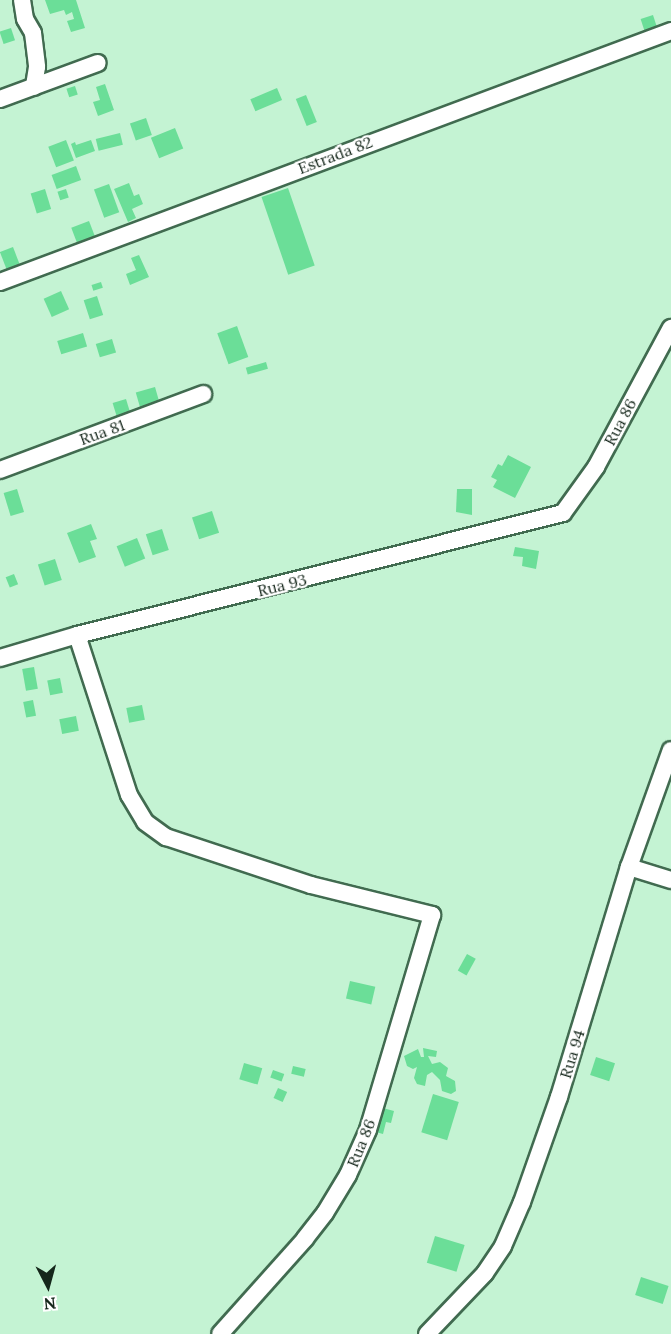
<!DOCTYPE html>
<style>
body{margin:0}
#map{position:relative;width:671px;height:1334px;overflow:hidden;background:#c4f3d3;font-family:Lora,serif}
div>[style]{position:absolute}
.building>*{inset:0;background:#6bde98;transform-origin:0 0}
.roads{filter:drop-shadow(2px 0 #416b50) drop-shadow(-2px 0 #416b50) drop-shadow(0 2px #416b50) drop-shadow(0 -2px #416b50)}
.minor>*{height:16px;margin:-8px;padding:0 8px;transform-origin:8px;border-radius:8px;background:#fff}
span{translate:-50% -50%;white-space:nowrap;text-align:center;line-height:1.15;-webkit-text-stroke:4.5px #fff;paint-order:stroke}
.street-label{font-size:16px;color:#15271b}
.north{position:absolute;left:18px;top:1256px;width:60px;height:60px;-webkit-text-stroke:4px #fff;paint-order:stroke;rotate:174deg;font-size:16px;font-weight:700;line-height:24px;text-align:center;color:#15271b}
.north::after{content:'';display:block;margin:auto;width:21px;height:27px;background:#15271b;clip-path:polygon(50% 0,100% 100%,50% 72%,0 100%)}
</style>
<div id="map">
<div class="building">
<i style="clip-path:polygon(45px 0,76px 0,85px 28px,71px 32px,67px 21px,74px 19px,72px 12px,66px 15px,64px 10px,50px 14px)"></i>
<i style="left:653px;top:15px;width:16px;height:13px;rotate:72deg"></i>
<i style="left:11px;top:28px;width:13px;height:12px;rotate:72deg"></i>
<i style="clip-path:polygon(105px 84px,114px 110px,98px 116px,93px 102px,100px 100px,96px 87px)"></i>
<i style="left:75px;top:86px;width:9px;height:9px;rotate:72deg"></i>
<i style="left:277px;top:88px;width:13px;height:29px;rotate:67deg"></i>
<i style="left:306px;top:95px;width:29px;height:11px;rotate:68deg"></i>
<i style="left:146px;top:118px;width:18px;height:17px;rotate:71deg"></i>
<i style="left:175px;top:128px;width:22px;height:26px;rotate:68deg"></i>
<i style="left:120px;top:133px;width:12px;height:25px;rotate:76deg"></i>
<i style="left:66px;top:140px;width:22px;height:19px;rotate:69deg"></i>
<i style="clip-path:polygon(91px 140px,95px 151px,76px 158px,71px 144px,75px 142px,76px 145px)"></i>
<i style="left:76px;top:166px;width:15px;height:26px;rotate:70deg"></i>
<i style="clip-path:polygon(129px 183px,134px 196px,139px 194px,143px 204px,132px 209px,136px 218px,128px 222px,114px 189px)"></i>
<i style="left:109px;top:184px;width:30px;height:16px;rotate:70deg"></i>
<i style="left:288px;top:188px;width:82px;height:28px;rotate:71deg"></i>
<i style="left:45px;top:189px;width:21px;height:15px;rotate:73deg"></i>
<i style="left:66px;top:189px;width:9px;height:9px;rotate:72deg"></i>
<i style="left:89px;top:221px;width:17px;height:19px;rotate:69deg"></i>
<i style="left:13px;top:247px;width:19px;height:14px;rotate:69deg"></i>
<i style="clip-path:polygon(139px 255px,149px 277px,130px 285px,126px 274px,136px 270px,131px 258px)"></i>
<i style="left:101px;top:282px;width:6px;height:10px;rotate:72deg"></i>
<i style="left:61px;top:291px;width:20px;height:19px;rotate:66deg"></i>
<i style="left:97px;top:296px;width:20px;height:14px;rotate:72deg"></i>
<i style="left:237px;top:326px;width:33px;height:21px;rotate:70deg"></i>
<i style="left:83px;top:333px;width:14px;height:27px;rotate:73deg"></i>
<i style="left:112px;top:339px;width:14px;height:17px;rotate:73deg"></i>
<i style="left:266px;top:362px;width:7px;height:21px;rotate:74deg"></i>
<i style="left:155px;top:387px;width:19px;height:20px;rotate:74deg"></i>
<i style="left:126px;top:399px;width:17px;height:14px;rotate:73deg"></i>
<i style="clip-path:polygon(508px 455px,531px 467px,515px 498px,493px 487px,497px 480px,491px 477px,498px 464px,502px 466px)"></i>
<i style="left:17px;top:489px;width:24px;height:14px;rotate:73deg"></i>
<i style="clip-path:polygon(457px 489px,472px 489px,472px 515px,456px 512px)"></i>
<i style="left:212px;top:511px;width:23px;height:21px;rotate:72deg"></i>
<i style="clip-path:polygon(91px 524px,97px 539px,90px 541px,96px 557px,79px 563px,67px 533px)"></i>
<i style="left:162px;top:529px;width:22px;height:17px;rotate:72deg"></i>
<i style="left:137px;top:538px;width:22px;height:22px;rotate:68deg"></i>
<i style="clip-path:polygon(515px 547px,539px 551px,536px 569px,522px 566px,523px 557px,513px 556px)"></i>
<i style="left:55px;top:559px;width:22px;height:18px;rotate:72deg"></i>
<i style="left:14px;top:574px;width:11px;height:9px;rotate:68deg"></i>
<i style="left:34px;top:667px;width:22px;height:12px;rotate:80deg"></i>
<i style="left:60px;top:678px;width:15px;height:13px;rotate:79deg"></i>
<i style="left:33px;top:700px;width:16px;height:10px;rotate:79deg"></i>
<i style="left:142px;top:705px;width:15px;height:16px;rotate:79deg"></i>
<i style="left:76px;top:716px;width:15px;height:17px;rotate:79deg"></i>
<i style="left:467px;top:954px;width:10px;height:19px;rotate:29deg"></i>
<i style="left:350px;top:981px;width:26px;height:18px;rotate:13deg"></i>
<i style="clip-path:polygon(423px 1048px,437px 1051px,436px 1057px,428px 1056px,432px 1064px,440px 1062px,448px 1068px,446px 1076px,455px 1081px,456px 1091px,451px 1094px,442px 1091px,440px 1080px,432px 1072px,427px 1075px,425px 1086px,417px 1084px,414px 1078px,417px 1067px,413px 1069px,407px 1066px,404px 1056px,418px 1049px,421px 1057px,424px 1057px)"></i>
<i style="left:596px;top:1057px;width:20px;height:19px;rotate:18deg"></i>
<i style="left:244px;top:1063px;width:19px;height:17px;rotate:16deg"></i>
<i style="left:293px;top:1066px;width:13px;height:8px;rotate:13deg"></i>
<i style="left:273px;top:1070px;width:12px;height:8px;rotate:20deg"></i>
<i style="left:278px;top:1088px;width:10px;height:11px;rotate:24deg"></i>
<i style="left:433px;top:1094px;width:27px;height:40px;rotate:17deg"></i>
<i style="clip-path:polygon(379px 1107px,394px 1111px,391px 1123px,386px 1122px,383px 1134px,372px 1131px)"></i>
<i style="left:435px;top:1236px;width:31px;height:28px;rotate:17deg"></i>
<i style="left:641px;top:1277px;width:29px;height:19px;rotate:18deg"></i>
</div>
<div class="roads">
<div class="minor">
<i style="left:22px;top:0;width:19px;rotate:81deg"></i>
<i style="left:25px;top:19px;width:16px;rotate:60deg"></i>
<i style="left:33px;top:33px;width:34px;rotate:83deg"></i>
<i style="left:37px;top:67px;width:20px;rotate:99deg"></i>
<i style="left:0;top:99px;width:104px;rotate:-20.2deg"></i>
<i style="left:0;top:282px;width:716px;rotate:-20.51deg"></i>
<i style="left:0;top:470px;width:217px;rotate:-20.5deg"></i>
<i style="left:77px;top:635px;width:168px;rotate:72deg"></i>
<i style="left:129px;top:795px;width:31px;rotate:59deg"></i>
<i style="left:145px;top:822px;width:26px;rotate:36deg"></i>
<i style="left:166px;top:837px;width:153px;rotate:18.3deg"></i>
<i style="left:311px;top:885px;width:125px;rotate:13.9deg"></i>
<i style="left:432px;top:915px;width:224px;rotate:106.6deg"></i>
<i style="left:368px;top:1130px;width:49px;rotate:114deg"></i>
<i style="left:348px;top:1175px;width:44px;rotate:121.2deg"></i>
<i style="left:325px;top:1213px;width:33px;rotate:128deg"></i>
<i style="left:305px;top:1239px;width:127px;rotate:131.8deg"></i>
<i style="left:0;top:658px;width:80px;rotate:-16.6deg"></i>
<i style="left:77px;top:635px;width:501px;rotate:-14.09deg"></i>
<i style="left:563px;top:513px;width:57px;rotate:-54.3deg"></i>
<i style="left:596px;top:467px;width:158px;rotate:-61.7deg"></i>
<i style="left:629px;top:867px;width:44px;rotate:17.2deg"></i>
<i style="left:427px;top:1334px;width:84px;rotate:-46.4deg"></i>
<i style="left:485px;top:1273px;width:32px;rotate:-56deg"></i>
<i style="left:503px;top:1246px;width:48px;rotate:-66.6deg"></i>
<i style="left:522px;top:1202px;width:111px;rotate:-70.6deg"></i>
<i style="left:559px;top:1097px;width:240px;rotate:-73.1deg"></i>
<i style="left:629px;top:867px;width:124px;rotate:-70.3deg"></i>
</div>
</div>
<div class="street-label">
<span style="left:335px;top:155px;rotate:-21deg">Estrada 82</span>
<span style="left:620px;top:422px;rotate:-62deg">Rua 86</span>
<span style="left:102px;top:432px;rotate:-20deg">Rua 81</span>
<span style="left:282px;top:585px;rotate:-14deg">Rua 93</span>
<span style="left:572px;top:1054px;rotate:-73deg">Rua 94</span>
<span style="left:361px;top:1143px;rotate:-68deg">Rua 86</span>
</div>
<div class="north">N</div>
</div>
